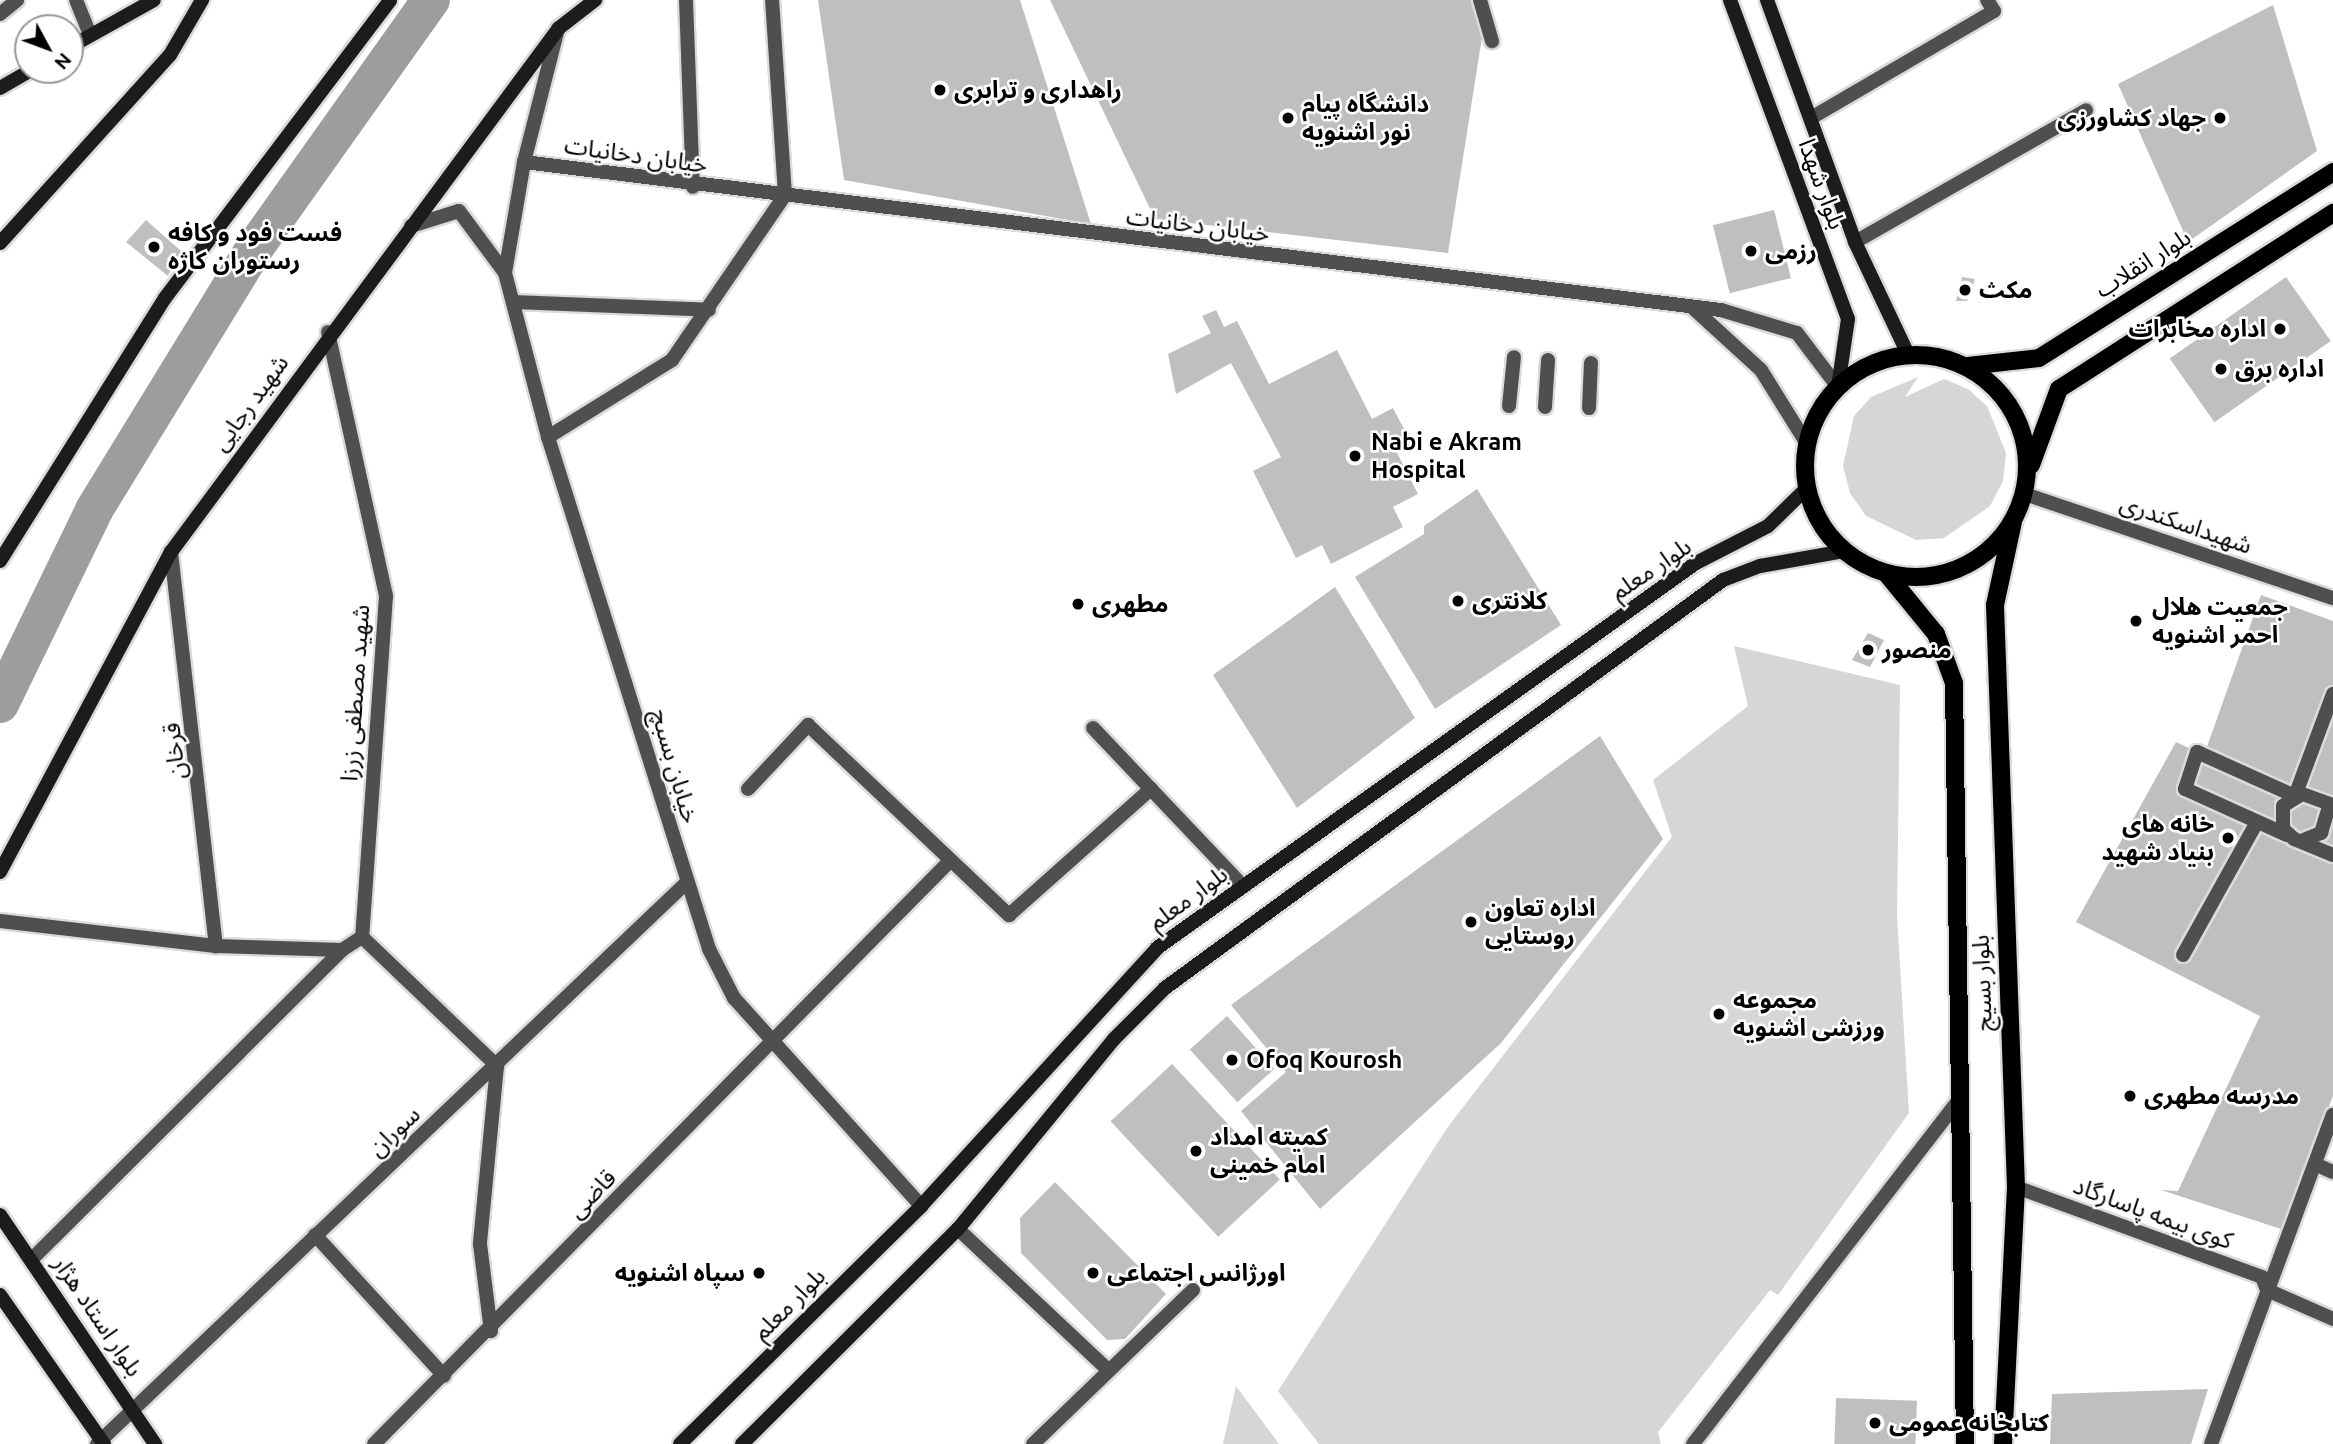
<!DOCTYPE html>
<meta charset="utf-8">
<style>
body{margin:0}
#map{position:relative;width:2333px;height:1444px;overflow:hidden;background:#fff;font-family:Ubuntu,"Noto Sans Arabic",sans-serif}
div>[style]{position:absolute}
.green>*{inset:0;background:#d6d6d6}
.river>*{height:38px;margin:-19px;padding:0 19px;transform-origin:19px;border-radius:19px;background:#9d9d9d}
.building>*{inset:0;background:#bfbfbf;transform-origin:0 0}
.roads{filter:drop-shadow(2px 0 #dbdbdb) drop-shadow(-2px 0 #dbdbdb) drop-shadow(0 2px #dbdbdb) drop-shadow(0 -2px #dbdbdb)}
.street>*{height:14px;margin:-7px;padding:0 7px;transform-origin:7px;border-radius:7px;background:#4f4f4f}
.secondary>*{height:14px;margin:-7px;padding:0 7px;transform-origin:7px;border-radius:7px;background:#1c1c1c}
.primary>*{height:18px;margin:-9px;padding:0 9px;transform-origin:9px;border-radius:9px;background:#000}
.primary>.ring{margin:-9px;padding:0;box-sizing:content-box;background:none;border:18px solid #000;border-radius:50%}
.dots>*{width:19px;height:19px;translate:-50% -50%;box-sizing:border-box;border:4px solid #fff;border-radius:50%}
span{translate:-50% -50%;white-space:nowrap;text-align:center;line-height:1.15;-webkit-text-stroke:5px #fff;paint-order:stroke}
.poi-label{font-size:24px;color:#000;font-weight:700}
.left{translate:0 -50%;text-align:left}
.right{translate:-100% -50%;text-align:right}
.street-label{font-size:24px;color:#000}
.north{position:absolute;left:14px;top:14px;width:70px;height:70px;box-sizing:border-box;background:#fff;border:2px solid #999;border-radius:50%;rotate:131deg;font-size:19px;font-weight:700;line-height:28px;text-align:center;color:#000}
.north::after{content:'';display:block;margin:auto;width:24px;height:32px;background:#000;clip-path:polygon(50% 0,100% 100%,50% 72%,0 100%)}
</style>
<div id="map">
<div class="green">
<i style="clip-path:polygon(1918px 377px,1905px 397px,1944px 379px,1968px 389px,1987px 406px,2006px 453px,2003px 481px,1990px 506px,1944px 538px,1916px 540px,1866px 516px,1850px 493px,1843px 466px,1854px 416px,1871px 397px)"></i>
<i style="clip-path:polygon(1734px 646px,1900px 685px,1897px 916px,1909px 1113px,1778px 1295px,1770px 1290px,1658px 1432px,1661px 1444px,1319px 1444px,1278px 1391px,1447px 1128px,1672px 837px,1653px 780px,1748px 706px)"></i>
<i style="clip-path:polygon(1236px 1386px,1279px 1444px,1223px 1444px)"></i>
</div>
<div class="river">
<i style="left:0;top:704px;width:216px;rotate:-64.1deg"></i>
<i style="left:94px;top:510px;width:310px;rotate:-58.5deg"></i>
<i style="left:256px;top:246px;width:302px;rotate:-54.6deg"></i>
</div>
<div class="building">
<i style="clip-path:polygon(818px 0,1020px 0,1091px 224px,844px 180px)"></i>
<i style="clip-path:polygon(1050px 0,1480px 0,1485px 18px,1448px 253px,1155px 219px)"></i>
<i style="clip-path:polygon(2273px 5px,2317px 151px,2188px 242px,2118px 84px)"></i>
<i style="left:1774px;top:210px;width:70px;height:63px;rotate:76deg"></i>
<i style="clip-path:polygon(146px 220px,181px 251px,168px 276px,126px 242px)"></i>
<i style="clip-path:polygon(1962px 277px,1975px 279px,1967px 301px,1956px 301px)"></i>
<i style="left:2286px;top:277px;width:78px;height:142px;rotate:55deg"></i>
<i style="clip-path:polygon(1216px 310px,1224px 327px,1237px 321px,1269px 384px,1337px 350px,1372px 419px,1393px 408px,1407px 435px,1392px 443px,1418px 494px,1393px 507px,1403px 527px,1331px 564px,1322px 545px,1296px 558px,1253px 471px,1281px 457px,1231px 363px,1176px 394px,1168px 354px,1211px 333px,1202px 316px)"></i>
<i style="clip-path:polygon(1477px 489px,1561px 625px,1435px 709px,1355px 577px,1424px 534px,1424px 526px)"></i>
<i style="clip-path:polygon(1335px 587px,1415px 718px,1297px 808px,1213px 675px)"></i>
<i style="clip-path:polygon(2261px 595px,2333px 621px,2333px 1096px,2281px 1229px,2161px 1190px,2178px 1191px,2260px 1016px,2076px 922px,2176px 742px,2204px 755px)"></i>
<i style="clip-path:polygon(1868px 633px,1884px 640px,1870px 667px,1852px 660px)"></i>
<i style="clip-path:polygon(1600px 736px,1663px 839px,1501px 1043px,1320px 1209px,1241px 1111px,1286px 1072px,1231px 1005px)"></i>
<i style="left:1227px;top:1016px;width:71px;height:50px;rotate:48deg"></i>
<i style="left:1172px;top:1064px;width:158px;height:84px;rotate:47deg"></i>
<i style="clip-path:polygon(1055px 1182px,1166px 1294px,1125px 1339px,1107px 1340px,1021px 1253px,1020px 1218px)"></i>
<i style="clip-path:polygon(2208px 1389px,2191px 1444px,2050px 1444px,2052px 1394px)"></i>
<i style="left:1836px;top:1398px;width:81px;height:46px;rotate:2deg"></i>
</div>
<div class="roads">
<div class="street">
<i style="left:76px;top:0;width:38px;rotate:68deg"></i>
<i style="left:686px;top:0;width:187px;rotate:87.9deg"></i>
<i style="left:1480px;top:0;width:43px;rotate:73.7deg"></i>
<i style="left:0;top:14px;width:22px;rotate:-39deg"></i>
<i style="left:1811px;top:118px;width:212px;rotate:-30.3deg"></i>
<i style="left:1994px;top:11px;width:13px;rotate:-122deg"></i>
<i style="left:524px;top:162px;width:1206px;rotate:7.05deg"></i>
<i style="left:1721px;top:310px;width:79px;rotate:16.8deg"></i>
<i style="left:1797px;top:333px;width:68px;rotate:52.8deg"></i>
<i style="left:411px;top:226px;width:50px;rotate:-17.4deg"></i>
<i style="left:459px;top:211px;width:77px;rotate:53.4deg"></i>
<i style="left:505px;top:273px;width:113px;rotate:-80.3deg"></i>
<i style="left:524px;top:162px;width:137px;rotate:-75.7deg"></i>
<i style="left:1855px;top:242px;width:266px;rotate:-29.7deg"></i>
<i style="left:505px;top:273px;width:170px;rotate:75.3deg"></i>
<i style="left:548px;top:437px;width:537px;rotate:72.54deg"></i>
<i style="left:709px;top:949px;width:55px;rotate:63deg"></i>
<i style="left:734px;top:998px;width:280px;rotate:48deg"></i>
<i style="left:514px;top:302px;width:195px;rotate:2.3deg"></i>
<i style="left:1692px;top:307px;width:93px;rotate:42.4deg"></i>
<i style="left:1761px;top:370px;width:87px;rotate:58.1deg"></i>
<i style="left:328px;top:332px;width:270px;rotate:77.6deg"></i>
<i style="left:386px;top:596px;width:342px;rotate:94deg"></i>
<i style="left:1509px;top:406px;width:49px;rotate:-84.2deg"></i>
<i style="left:1545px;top:407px;width:47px;rotate:-86.3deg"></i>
<i style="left:1589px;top:408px;width:45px;rotate:-87.5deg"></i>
<i style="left:548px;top:437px;width:146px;rotate:-31.8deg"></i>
<i style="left:672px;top:360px;width:200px;rotate:-55.6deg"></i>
<i style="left:785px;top:195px;width:195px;rotate:-93.8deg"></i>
<i style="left:2025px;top:494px;width:325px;rotate:18.7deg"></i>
<i style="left:171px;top:552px;width:397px;rotate:83.5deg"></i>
<i style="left:1093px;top:728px;width:218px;rotate:46.5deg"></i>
<i style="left:748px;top:789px;width:88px;rotate:-46.8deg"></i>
<i style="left:808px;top:725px;width:277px;rotate:43.4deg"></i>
<i style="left:1009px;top:915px;width:190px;rotate:-41.6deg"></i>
<i style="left:2287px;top:835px;width:112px;rotate:-155.7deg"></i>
<i style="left:2185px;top:789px;width:39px;rotate:-72deg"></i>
<i style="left:2197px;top:752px;width:107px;rotate:24.2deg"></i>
<i style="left:2295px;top:796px;width:109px;rotate:-69.6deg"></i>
<i style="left:2301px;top:841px;width:22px;rotate:-22deg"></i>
<i style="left:2321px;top:833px;width:30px;rotate:-73deg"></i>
<i style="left:2330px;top:804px;width:30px;rotate:-160deg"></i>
<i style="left:2302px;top:794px;width:22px;rotate:148deg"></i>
<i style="left:2283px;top:806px;width:23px;rotate:90deg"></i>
<i style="left:2283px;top:829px;width:15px;rotate:42deg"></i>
<i style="left:2294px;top:839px;width:42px;rotate:22.3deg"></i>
<i style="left:0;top:921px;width:217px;rotate:6.6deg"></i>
<i style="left:216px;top:946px;width:126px;rotate:1.8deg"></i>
<i style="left:342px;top:950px;width:24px;rotate:-33deg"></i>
<i style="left:362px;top:937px;width:187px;rotate:43.7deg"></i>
<i style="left:497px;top:1066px;width:179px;rotate:95.5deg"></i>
<i style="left:480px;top:1244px;width:88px;rotate:82.8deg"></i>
<i style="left:2183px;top:955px;width:152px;rotate:-60.9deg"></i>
<i style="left:2317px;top:1165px;width:17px;rotate:24deg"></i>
<i style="left:2016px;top:1187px;width:262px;rotate:20.1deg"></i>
<i style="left:2262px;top:1277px;width:14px;rotate:69deg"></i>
<i style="left:958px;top:1229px;width:204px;rotate:43.2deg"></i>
<i style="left:315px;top:1235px;width:191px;rotate:47.5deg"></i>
<i style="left:32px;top:1259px;width:438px;rotate:-44.9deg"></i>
<i style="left:2267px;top:1290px;width:72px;rotate:23.7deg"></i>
<i style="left:97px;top:1444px;width:812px;rotate:-43.6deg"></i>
<i style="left:374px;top:1444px;width:817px;rotate:-45.35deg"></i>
<i style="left:1033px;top:1444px;width:222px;rotate:-43.9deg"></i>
<i style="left:1693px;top:1444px;width:432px;rotate:-52.3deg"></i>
<i style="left:2211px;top:1444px;width:351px;rotate:-69.7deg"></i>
</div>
<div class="secondary">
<i style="left:1730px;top:0;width:340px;rotate:69.7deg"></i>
<i style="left:1848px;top:319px;width:69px;rotate:98.4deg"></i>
<i style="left:1767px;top:0;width:258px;rotate:70deg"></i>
<i style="left:1855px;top:242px;width:124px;rotate:64.7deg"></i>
<i style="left:70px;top:47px;width:96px;rotate:-29.2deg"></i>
<i style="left:0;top:88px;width:36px;rotate:-30deg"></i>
<i style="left:0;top:243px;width:253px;rotate:-47.9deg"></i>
<i style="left:170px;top:55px;width:64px;rotate:-59.8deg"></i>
<i style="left:0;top:561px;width:310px;rotate:-57.9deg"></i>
<i style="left:165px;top:298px;width:373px;rotate:-52.9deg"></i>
<i style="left:0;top:872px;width:363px;rotate:-61.9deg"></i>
<i style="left:171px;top:552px;width:652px;rotate:-53.48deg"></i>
<i style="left:559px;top:28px;width:46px;rotate:-37.9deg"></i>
<i style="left:0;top:1215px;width:277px;rotate:55.9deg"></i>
<i style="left:0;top:1295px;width:182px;rotate:55.1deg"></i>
<i style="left:680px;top:1444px;width:339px;rotate:-44.6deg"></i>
<i style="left:921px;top:1206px;width:350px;rotate:-47.5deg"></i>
<i style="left:1157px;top:948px;width:662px;rotate:-35.54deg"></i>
<i style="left:1696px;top:563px;width:81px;rotate:-27.2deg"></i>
<i style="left:1768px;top:526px;width:54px;rotate:-44.3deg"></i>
<i style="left:742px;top:1444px;width:305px;rotate:-44.9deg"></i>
<i style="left:958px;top:1229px;width:246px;rotate:-50.6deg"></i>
<i style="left:1114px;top:1039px;width:72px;rotate:-45deg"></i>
<i style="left:1165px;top:988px;width:691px;rotate:-36.17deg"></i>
<i style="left:1723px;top:580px;width:40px;rotate:-21deg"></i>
<i style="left:1760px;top:566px;width:85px;rotate:-10.1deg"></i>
</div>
<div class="primary">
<i class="ring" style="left:1805px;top:355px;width:204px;height:204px"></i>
<i style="left:1968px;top:366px;width:71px;rotate:-6.4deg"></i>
<i style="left:2039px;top:358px;width:348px;rotate:-32.3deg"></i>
<i style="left:2031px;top:465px;width:81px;rotate:-69.8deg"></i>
<i style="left:2059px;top:389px;width:326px;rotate:-32.7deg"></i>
<i style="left:1886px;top:573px;width:79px;rotate:50.7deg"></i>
<i style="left:1936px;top:634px;width:52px;rotate:69.8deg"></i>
<i style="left:1954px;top:683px;width:761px;rotate:89.17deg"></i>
<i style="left:2003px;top:1444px;width:257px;rotate:-87.1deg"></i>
<i style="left:2016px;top:1187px;width:582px;rotate:-92.07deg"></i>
<i style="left:1995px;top:605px;width:85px;rotate:-77.8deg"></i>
</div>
</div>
<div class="dots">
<i style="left:940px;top:90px;background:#000"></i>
<i style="left:1288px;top:118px;background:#000"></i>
<i style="left:2220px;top:118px;background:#000"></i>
<i style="left:154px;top:247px;background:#000"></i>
<i style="left:1751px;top:251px;background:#000"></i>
<i style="left:1965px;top:290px;background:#000"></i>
<i style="left:2280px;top:329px;background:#000"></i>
<i style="left:2221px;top:369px;background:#000"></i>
<i style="left:1355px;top:456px;background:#000"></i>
<i style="left:1458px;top:601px;background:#000"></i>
<i style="left:1078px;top:604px;background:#000"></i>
<i style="left:2136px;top:621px;background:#000"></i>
<i style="left:1868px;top:650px;background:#000"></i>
<i style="left:2228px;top:838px;background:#000"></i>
<i style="left:1471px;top:922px;background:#000"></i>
<i style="left:1719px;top:1014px;background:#000"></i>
<i style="left:1232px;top:1060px;background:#000"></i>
<i style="left:2130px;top:1096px;background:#000"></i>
<i style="left:1196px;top:1151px;background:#000"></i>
<i style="left:759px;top:1273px;background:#000"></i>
<i style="left:1093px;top:1273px;background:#000"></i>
<i style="left:1875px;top:1423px;background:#000"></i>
</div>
<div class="poi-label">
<span class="left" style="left:954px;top:90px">راهداری و ترابری</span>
<span class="left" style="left:1302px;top:118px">دانشگاه پیام<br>نور اشنویه</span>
<span class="right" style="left:2206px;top:118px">جهاد کشاورزی</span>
<span class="left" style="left:168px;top:247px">فست فود و کافه<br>رستوران کاژه</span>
<span class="left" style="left:1765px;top:251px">رزمی</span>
<span class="left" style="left:1979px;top:290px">مکث</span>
<span class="right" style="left:2266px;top:329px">اداره مخابرات</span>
<span class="left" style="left:2235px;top:369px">اداره برق</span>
<span class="left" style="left:1371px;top:456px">Nabi e Akram<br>Hospital</span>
<span class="left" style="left:1472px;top:601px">کلانتری</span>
<span class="left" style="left:1092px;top:604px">مطهری</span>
<span class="left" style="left:2152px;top:621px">جمعیت هلال<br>احمر اشنویه</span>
<span class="left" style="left:1882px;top:650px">منصور</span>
<span class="right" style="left:2214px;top:838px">خانه های<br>بنیاد شهید</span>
<span class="left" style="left:1485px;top:922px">اداره تعاون<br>روستایی</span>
<span class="left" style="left:1733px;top:1014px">مجموعه<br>ورزشی اشنویه</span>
<span class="left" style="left:1246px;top:1060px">Ofoq Kourosh</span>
<span class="left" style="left:2144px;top:1096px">مدرسه مطهری</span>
<span class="left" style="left:1210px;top:1151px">کمیته امداد<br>امام خمینی</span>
<span class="right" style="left:745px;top:1273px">سپاه اشنویه</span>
<span class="left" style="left:1107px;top:1273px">اورژانس اجتماعی</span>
<span class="left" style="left:1889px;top:1423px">کتابخانه عمومی</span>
</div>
<div class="street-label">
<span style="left:636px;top:155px;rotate:8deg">خیابان دخانیات</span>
<span style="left:1822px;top:184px;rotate:70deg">بلوار شهدا</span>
<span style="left:1198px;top:225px;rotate:7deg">خیابان دخانیات</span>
<span style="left:2143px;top:263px;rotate:-32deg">بلوار انقلاب</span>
<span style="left:250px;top:403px;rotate:-54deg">شهید رجایی</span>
<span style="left:2186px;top:524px;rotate:19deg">شهیداسکندری</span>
<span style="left:1651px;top:569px;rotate:-34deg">بلوار معلم</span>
<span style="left:355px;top:693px;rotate:-86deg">شهید مصطفی زرزا</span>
<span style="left:174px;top:751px;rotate:-96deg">قرخان</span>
<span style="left:675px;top:766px;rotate:74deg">خیابان بسبچ</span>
<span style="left:1188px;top:898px;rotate:-36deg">بلوار معلم</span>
<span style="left:1982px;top:983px;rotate:-92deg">بلوار بسیج</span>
<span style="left:394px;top:1131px;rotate:-43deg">سوران</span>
<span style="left:592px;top:1194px;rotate:-46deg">قاضی</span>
<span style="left:2153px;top:1213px;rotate:20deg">کوی بیمه پاسارگاد</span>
<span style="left:789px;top:1304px;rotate:-45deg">بلوار معلم</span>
<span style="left:98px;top:1316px;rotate:56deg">بلوار استاد هژار</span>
</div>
<div class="north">N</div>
</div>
